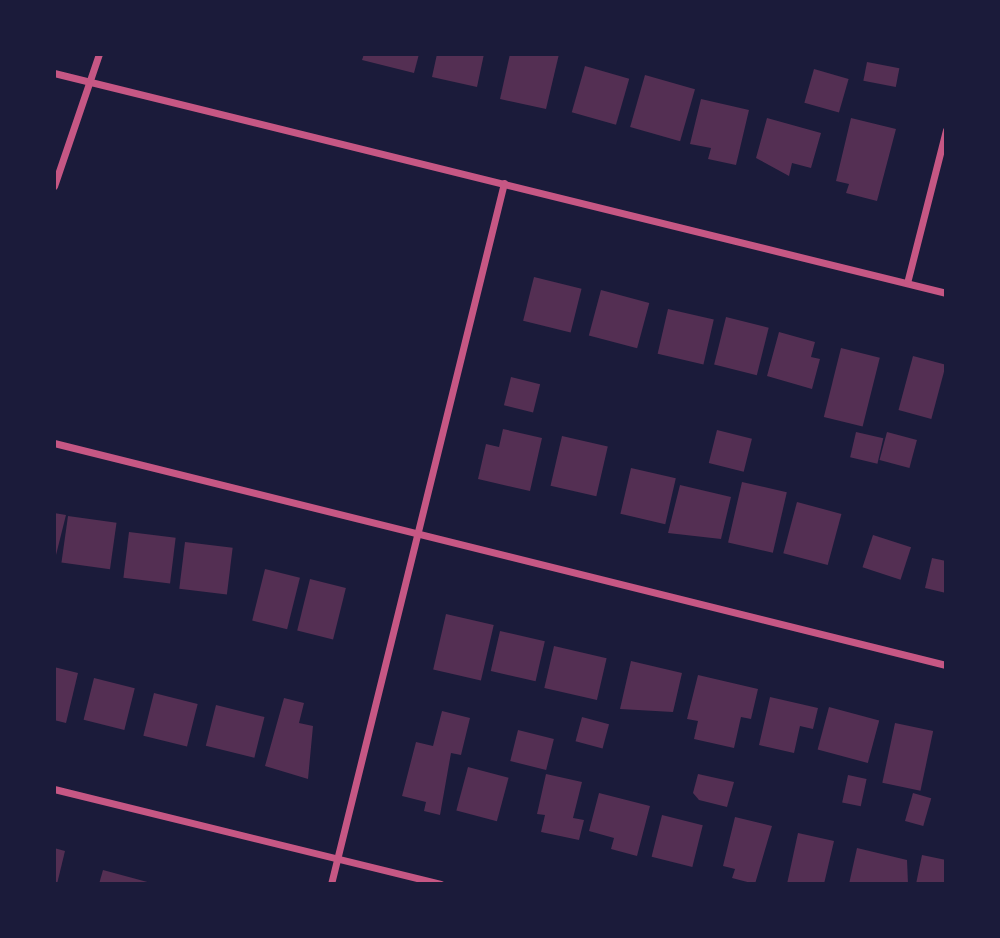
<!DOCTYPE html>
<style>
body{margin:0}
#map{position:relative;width:1000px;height:938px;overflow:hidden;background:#1b1b3a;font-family:Quicksand,sans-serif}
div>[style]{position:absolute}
.building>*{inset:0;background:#542f53;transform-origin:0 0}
.minor>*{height:7px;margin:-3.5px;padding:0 3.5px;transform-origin:3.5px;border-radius:3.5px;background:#c65784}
span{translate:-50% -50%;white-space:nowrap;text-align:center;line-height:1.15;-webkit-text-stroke:6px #1b1b3a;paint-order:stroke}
.frame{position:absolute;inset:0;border:56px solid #1b1b3a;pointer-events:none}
</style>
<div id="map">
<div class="building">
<i style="clip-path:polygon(364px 54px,419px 54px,414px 73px,362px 60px)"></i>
<i style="clip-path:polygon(437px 54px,484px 54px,477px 87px,432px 77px)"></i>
<i style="clip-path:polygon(510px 54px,559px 54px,546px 109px,500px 99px)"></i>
<i style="left:867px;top:62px;width:33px;height:19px;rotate:11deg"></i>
<i style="left:585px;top:66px;width:46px;height:48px;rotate:16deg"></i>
<i style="left:814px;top:69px;width:36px;height:35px;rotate:16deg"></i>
<i style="left:645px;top:75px;width:52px;height:54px;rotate:16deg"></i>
<i style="clip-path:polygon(701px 99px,749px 110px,736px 165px,708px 159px,711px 148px,690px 144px)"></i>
<i style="clip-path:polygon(767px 118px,821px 133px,811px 168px,792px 163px,789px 176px,756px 158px)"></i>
<i style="clip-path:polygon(851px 118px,896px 129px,877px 201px,846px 193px,849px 184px,836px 181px)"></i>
<i style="left:534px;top:277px;width:49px;height:45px;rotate:14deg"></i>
<i style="left:601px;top:290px;width:50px;height:47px;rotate:15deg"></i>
<i style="left:668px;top:309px;width:47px;height:46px;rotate:13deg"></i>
<i style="left:726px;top:317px;width:44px;height:49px;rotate:14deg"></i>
<i style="clip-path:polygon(779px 332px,815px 342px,811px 357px,820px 359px,812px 389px,767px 376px)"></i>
<i style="left:841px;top:348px;width:40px;height:71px;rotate:14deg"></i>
<i style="left:913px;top:356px;width:34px;height:56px;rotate:15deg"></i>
<i style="left:511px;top:377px;width:30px;height:29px;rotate:14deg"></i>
<i style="clip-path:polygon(503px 429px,542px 438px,530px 491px,478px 479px,486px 444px,499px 447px)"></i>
<i style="left:717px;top:430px;width:36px;height:34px;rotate:14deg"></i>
<i style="left:856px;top:432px;width:28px;height:26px;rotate:13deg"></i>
<i style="left:887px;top:432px;width:31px;height:29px;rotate:15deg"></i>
<i style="left:562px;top:436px;width:47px;height:51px;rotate:13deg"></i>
<i style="left:631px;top:468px;width:46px;height:47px;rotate:13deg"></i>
<i style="left:742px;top:482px;width:46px;height:62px;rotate:13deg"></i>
<i style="clip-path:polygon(680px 485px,731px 497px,721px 539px,668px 533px)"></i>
<i style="left:797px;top:502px;width:46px;height:53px;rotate:15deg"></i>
<i style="clip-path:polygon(54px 513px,66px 515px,55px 559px,54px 559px)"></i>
<i style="left:68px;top:516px;width:49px;height:47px;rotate:8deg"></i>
<i style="left:129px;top:532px;width:47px;height:46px;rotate:7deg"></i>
<i style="left:873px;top:535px;width:40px;height:34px;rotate:18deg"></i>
<i style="left:185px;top:542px;width:48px;height:47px;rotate:7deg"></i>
<i style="clip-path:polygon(932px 558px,946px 561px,946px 593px,925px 588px)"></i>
<i style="left:265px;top:569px;width:36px;height:53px;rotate:14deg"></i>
<i style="left:310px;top:579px;width:37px;height:53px;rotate:14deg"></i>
<i style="left:446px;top:614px;width:49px;height:57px;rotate:13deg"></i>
<i style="left:500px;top:631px;width:46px;height:41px;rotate:13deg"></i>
<i style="left:554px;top:646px;width:54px;height:43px;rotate:13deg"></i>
<i style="clip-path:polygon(631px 661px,682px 673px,673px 712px,620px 709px)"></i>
<i style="clip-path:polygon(54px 667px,78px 673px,66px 723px,54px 720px)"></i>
<i style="clip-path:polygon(698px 675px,758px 689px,751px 719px,741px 717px,734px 748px,694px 739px,698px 721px,687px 719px)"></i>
<i style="left:94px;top:678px;width:42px;height:43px;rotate:14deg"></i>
<i style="left:154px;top:693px;width:45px;height:44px;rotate:14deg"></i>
<i style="clip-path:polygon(770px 697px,818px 708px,813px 729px,800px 726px,794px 753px,759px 745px)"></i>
<i style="clip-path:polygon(284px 698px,304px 703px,299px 723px,313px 726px,308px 779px,265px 766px)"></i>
<i style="left:216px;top:705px;width:50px;height:42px;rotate:14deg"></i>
<i style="left:829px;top:707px;width:52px;height:44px;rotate:15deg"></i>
<i style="clip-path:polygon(442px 711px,470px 718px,461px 755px,451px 753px,440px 815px,424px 811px,426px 802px,402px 796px,416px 742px,433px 746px)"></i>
<i style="left:582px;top:717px;width:28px;height:25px;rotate:15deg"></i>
<i style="left:895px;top:723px;width:39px;height:61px;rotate:12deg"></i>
<i style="left:518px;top:730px;width:37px;height:32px;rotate:14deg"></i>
<i style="left:468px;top:767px;width:42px;height:45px;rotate:15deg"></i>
<i style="clip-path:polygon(546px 774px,582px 782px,573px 818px,584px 820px,579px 840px,541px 832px,545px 815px,537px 814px)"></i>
<i style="clip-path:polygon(698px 774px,734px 782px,727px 807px,699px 800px,693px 793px)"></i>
<i style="left:848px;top:775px;width:19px;height:28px;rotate:12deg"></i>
<i style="clip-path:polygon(599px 793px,650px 806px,637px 856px,611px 849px,614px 838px,589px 831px)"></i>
<i style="left:913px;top:793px;width:19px;height:29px;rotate:16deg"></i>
<i style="left:662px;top:815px;width:42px;height:43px;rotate:14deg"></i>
<i style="clip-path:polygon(735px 817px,772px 826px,755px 884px,732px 878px,735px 869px,723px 866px)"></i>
<i style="clip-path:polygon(798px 833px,834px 841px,824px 884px,787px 884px)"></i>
<i style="clip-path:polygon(54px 848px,65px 851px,57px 884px,54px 884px)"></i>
<i style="clip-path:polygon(857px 848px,907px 860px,908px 884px,849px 884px)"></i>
<i style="clip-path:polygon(922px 855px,946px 860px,946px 884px,916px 884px)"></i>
<i style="clip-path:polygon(103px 870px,151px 883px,151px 884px,99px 884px)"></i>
</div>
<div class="minor">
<i style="left:54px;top:73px;width:919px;rotate:13.85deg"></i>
<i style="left:54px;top:186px;width:139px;rotate:-71.2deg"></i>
<i style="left:907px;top:283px;width:158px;rotate:-75.7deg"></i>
<i style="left:54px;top:443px;width:919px;rotate:13.98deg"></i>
<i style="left:54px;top:789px;width:398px;rotate:13.8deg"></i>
<i style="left:331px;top:884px;width:722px;rotate:-76.14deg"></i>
</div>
<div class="frame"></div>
</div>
